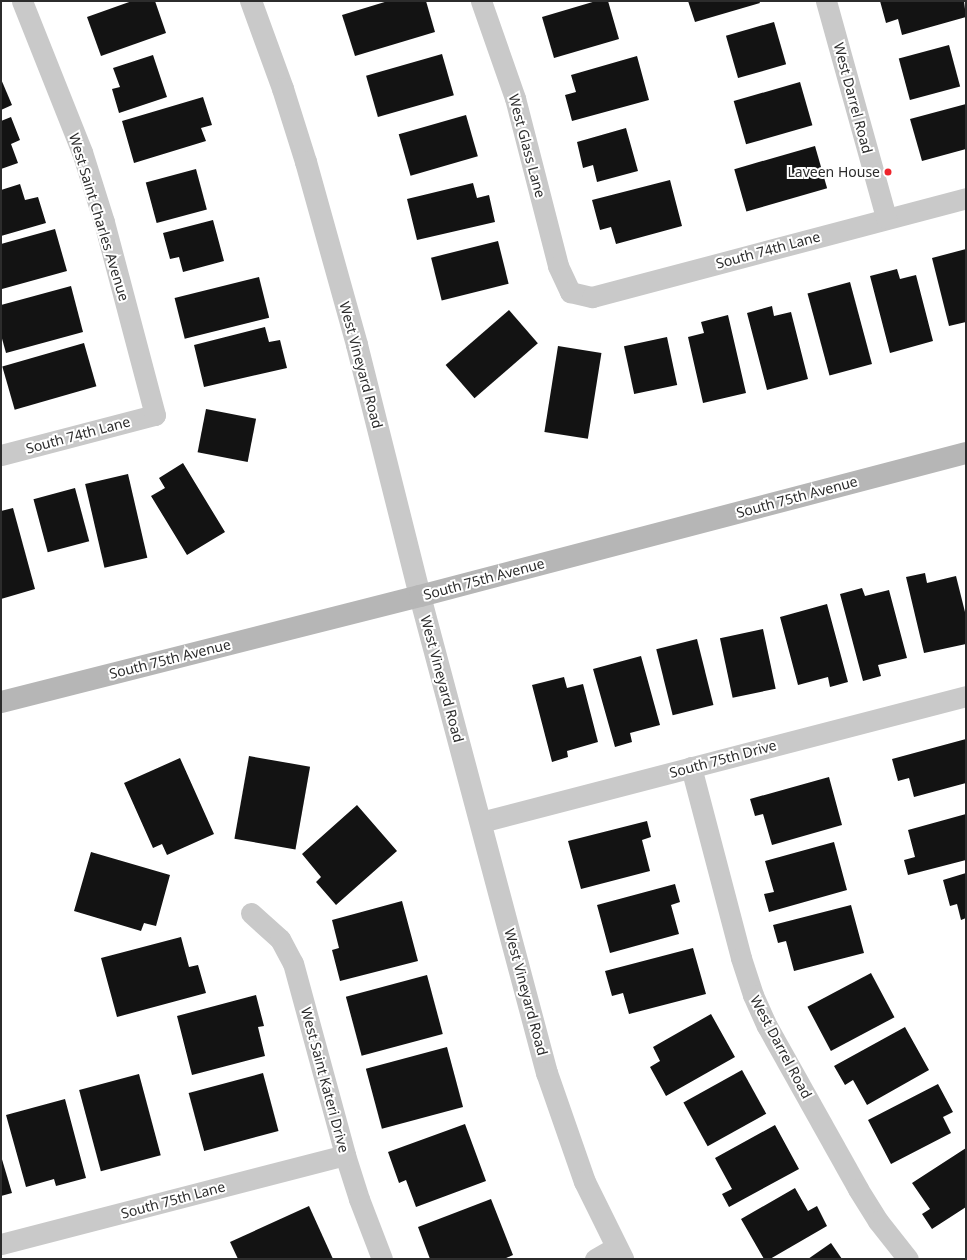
<!DOCTYPE html>
<style>
body{margin:0}
#map{position:relative;width:967px;height:1260px;overflow:hidden;background:#fff;font-family:"Noto Sans",sans-serif}
div>[style]{position:absolute}
.building>*{inset:0;background:#131313;transform-origin:0 0}
.minor>*{height:21px;margin:-10.5px;padding:0 10.5px;transform-origin:10.5px;border-radius:10.5px;background:#c9c9c9}
.tertiary>*{height:22px;margin:-11px;padding:0 11px;transform-origin:11px;border-radius:11px;background:#c9c9c9}
.secondary>*{height:22px;margin:-11px;padding:0 11px;transform-origin:11px;border-radius:11px;background:#b6b6b6}
.dots>*{width:11px;height:11px;translate:-50% -50%;box-sizing:border-box;border:2px solid #fff;border-radius:50%}
span{translate:-50% -50%;white-space:nowrap;text-align:center;line-height:1.15;-webkit-text-stroke:4px #fff;paint-order:stroke}
.street-label{font-size:14px;color:#2c2c2c}
.poi-label{font-size:14px;color:#2c2c2c}
.right{translate:-100% -50%;text-align:right}
.frame{position:absolute;inset:0;border:2px solid #2c2c2c;pointer-events:none}
</style>
<div id="map">
<div class="building">
<i style="clip-path:polygon(132px 1px,155px 1px,166px 33px,101px 56px,87px 17px)"></i>
<i style="clip-path:polygon(388px 1px,426px 1px,435px 32px,355px 56px,342px 15px)"></i>
<i style="clip-path:polygon(596px 1px,608px 1px,619px 39px,554px 58px,542px 17px)"></i>
<i style="clip-path:polygon(688px 1px,759px 1px,760px 3px,695px 22px)"></i>
<i style="clip-path:polygon(880px 1px,964px 1px,966px 17px,902px 35px,898px 19px,886px 23px)"></i>
<i style="left:774px;top:22px;width:44px;height:50px;rotate:74deg"></i>
<i style="left:949px;top:45px;width:43px;height:52px;rotate:75deg"></i>
<i style="left:442px;top:54px;width:43px;height:79px;rotate:74deg"></i>
<i style="clip-path:polygon(153px 55px,167px 97px,119px 113px,112px 89px,120px 87px,113px 68px)"></i>
<i style="clip-path:polygon(637px 56px,649px 100px,572px 121px,565px 95px,576px 92px,571px 75px)"></i>
<i style="clip-path:polygon(1px 79px,12px 105px,1px 110px)"></i>
<i style="left:800px;top:82px;width:45px;height:69px;rotate:74deg"></i>
<i style="clip-path:polygon(203px 97px,212px 125px,201px 128px,206px 141px,134px 163px,122px 121px)"></i>
<i style="clip-path:polygon(966px 104px,966px 149px,922px 161px,910px 119px)"></i>
<i style="left:466px;top:115px;width:43px;height:70px;rotate:74deg"></i>
<i style="clip-path:polygon(11px 117px,20px 140px,11px 144px,18px 163px,1px 169px,1px 121px)"></i>
<i style="clip-path:polygon(626px 128px,638px 171px,597px 182px,593px 165px,583px 168px,577px 142px)"></i>
<i style="left:815px;top:146px;width:44px;height:84px;rotate:74deg"></i>
<i style="left:196px;top:169px;width:42px;height:52px;rotate:75deg"></i>
<i style="clip-path:polygon(670px 180px,682px 226px,616px 244px,611px 227px,600px 230px,592px 200px)"></i>
<i style="clip-path:polygon(473px 183px,477px 198px,489px 195px,495px 222px,417px 240px,407px 199px)"></i>
<i style="clip-path:polygon(20px 184px,25px 200px,38px 197px,46px 223px,1px 236px,1px 190px)"></i>
<i style="clip-path:polygon(213px 220px,224px 261px,183px 272px,179px 257px,170px 259px,163px 233px)"></i>
<i style="clip-path:polygon(55px 229px,67px 271px,2px 289px,1px 244px)"></i>
<i style="left:498px;top:241px;width:44px;height:69px;rotate:76deg"></i>
<i style="clip-path:polygon(966px 249px,966px 322px,949px 326px,932px 258px)"></i>
<i style="clip-path:polygon(897px 269px,900px 279px,916px 275px,933px 341px,890px 353px,870px 276px)"></i>
<i style="left:259px;top:277px;width:42px;height:87px;rotate:76deg"></i>
<i style="left:850px;top:282px;width:85px;height:44px;rotate:75deg"></i>
<i style="clip-path:polygon(71px 286px,83px 332px,6px 353px,1px 335px,1px 305px)"></i>
<i style="clip-path:polygon(772px 306px,774px 316px,791px 312px,808px 379px,767px 390px,747px 313px)"></i>
<i style="left:509px;top:310px;width:44px;height:84px;rotate:49deg"></i>
<i style="clip-path:polygon(728px 315px,746px 393px,703px 403px,688px 337px,704px 333px,701px 322px)"></i>
<i style="clip-path:polygon(265px 327px,269px 342px,280px 340px,287px 368px,204px 387px,194px 345px)"></i>
<i style="left:667px;top:337px;width:49px;height:44px;rotate:78deg"></i>
<i style="left:84px;top:343px;width:45px;height:85px;rotate:74deg"></i>
<i style="left:558px;top:346px;width:44px;height:87px;rotate:9deg"></i>
<i style="left:206px;top:409px;width:51px;height:44px;rotate:11deg"></i>
<i style="clip-path:polygon(183px 463px,225px 532px,187px 555px,151px 496px,165px 488px,159px 478px)"></i>
<i style="left:128px;top:474px;width:86px;height:44px;rotate:77deg"></i>
<i style="left:75px;top:488px;width:55px;height:43px;rotate:75deg"></i>
<i style="clip-path:polygon(13px 508px,35px 589px,1px 599px,1px 511px)"></i>
<i style="clip-path:polygon(925px 573px,927px 583px,956px 576px,966px 616px,966px 644px,924px 653px,906px 577px)"></i>
<i style="clip-path:polygon(862px 588px,865px 596px,889px 590px,907px 658px,878px 665px,881px 676px,863px 681px,840px 594px)"></i>
<i style="clip-path:polygon(827px 604px,848px 682px,830px 687px,828px 677px,798px 685px,780px 617px)"></i>
<i style="left:763px;top:629px;width:61px;height:44px;rotate:78deg"></i>
<i style="left:697px;top:639px;width:68px;height:42px;rotate:76deg"></i>
<i style="clip-path:polygon(641px 656px,660px 725px,630px 733px,632px 742px,615px 747px,593px 669px)"></i>
<i style="clip-path:polygon(564px 677px,567px 688px,583px 684px,598px 742px,567px 751px,568px 757px,552px 762px,532px 685px)"></i>
<i style="clip-path:polygon(966px 739px,966px 783px,914px 797px,909px 778px,898px 781px,892px 759px)"></i>
<i style="left:249px;top:756px;width:62px;height:84px;rotate:10deg"></i>
<i style="clip-path:polygon(180px 758px,214px 834px,167px 855px,162px 844px,153px 848px,124px 783px)"></i>
<i style="clip-path:polygon(829px 777px,842px 825px,772px 845px,763px 814px,755px 816px,750px 799px)"></i>
<i style="clip-path:polygon(357px 805px,397px 851px,336px 905px,316px 882px,321px 877px,302px 854px)"></i>
<i style="clip-path:polygon(966px 814px,966px 860px,908px 875px,904px 860px,915px 857px,908px 830px)"></i>
<i style="clip-path:polygon(647px 821px,651px 837px,642px 840px,650px 871px,581px 889px,568px 841px)"></i>
<i style="clip-path:polygon(834px 842px,847px 890px,769px 912px,764px 894px,774px 892px,765px 861px)"></i>
<i style="clip-path:polygon(91px 852px,170px 875px,156px 926px,144px 923px,141px 931px,74px 911px)"></i>
<i style="clip-path:polygon(966px 873px,966px 918px,961px 920px,957px 904px,950px 906px,943px 880px)"></i>
<i style="clip-path:polygon(675px 884px,680px 902px,671px 905px,679px 934px,610px 953px,597px 905px)"></i>
<i style="clip-path:polygon(402px 901px,418px 961px,340px 981px,332px 950px,339px 948px,332px 920px)"></i>
<i style="clip-path:polygon(851px 905px,864px 953px,794px 971px,786px 941px,778px 943px,773px 925px)"></i>
<i style="clip-path:polygon(181px 937px,189px 967px,198px 965px,206px 993px,117px 1017px,101px 958px)"></i>
<i style="clip-path:polygon(693px 948px,706px 994px,629px 1014px,623px 993px,612px 996px,605px 971px)"></i>
<i style="left:871px;top:973px;width:50px;height:72px;rotate:62deg"></i>
<i style="left:427px;top:975px;width:61px;height:84px;rotate:75deg"></i>
<i style="clip-path:polygon(256px 995px,264px 1026px,258px 1027px,265px 1056px,192px 1075px,177px 1016px)"></i>
<i style="clip-path:polygon(711px 1014px,735px 1057px,666px 1096px,650px 1067px,660px 1061px,653px 1047px)"></i>
<i style="clip-path:polygon(905px 1027px,929px 1070px,867px 1105px,853px 1080px,845px 1085px,834px 1066px)"></i>
<i style="left:447px;top:1047px;width:62px;height:84px;rotate:75deg"></i>
<i style="left:742px;top:1070px;width:50px;height:67px;rotate:61deg"></i>
<i style="left:263px;top:1073px;width:60px;height:77px;rotate:75deg"></i>
<i style="left:139px;top:1074px;width:84px;height:62px;rotate:75deg"></i>
<i style="clip-path:polygon(938px 1084px,953px 1112px,943px 1117px,951px 1133px,891px 1164px,868px 1120px)"></i>
<i style="clip-path:polygon(65px 1099px,86px 1178px,56px 1186px,54px 1179px,26px 1187px,6px 1115px)"></i>
<i style="clip-path:polygon(465px 1124px,486px 1181px,416px 1207px,406px 1180px,399px 1183px,388px 1152px)"></i>
<i style="clip-path:polygon(775px 1125px,799px 1169px,729px 1207px,722px 1194px,732px 1189px,715px 1158px)"></i>
<i style="clip-path:polygon(966px 1148px,966px 1207px,932px 1229px,922px 1214px,930px 1209px,912px 1183px)"></i>
<i style="clip-path:polygon(1px 1156px,12px 1193px,1px 1196px)"></i>
<i style="clip-path:polygon(795px 1188px,808px 1211px,817px 1206px,827px 1226px,770px 1259px,764px 1259px,741px 1219px)"></i>
<i style="clip-path:polygon(491px 1199px,513px 1255px,504px 1259px,430px 1259px,418px 1227px)"></i>
<i style="clip-path:polygon(309px 1206px,333px 1259px,238px 1259px,230px 1242px)"></i>
<i style="clip-path:polygon(831px 1243px,842px 1259px,808px 1259px)"></i>
</div>
<div class="minor">
<i style="left:481px;top:1px;width:103px;rotate:70.7deg"></i>
<i style="left:515px;top:98px;width:173px;rotate:75.6deg"></i>
<i style="left:558px;top:266px;width:29px;rotate:65deg"></i>
<i style="left:570px;top:292px;width:23px;rotate:13deg"></i>
<i style="left:592px;top:297px;width:387px;rotate:-14.8deg"></i>
<i style="left:826px;top:1px;width:225px;rotate:74.5deg"></i>
<i style="left:1px;top:455px;width:159px;rotate:-14.6deg"></i>
<i style="left:155px;top:415px;width:200px;rotate:-104.8deg"></i>
<i style="left:104px;top:222px;width:73px;rotate:-107.4deg"></i>
<i style="left:82px;top:152px;width:162px;rotate:-111.7deg"></i>
<i style="left:691px;top:767px;width:197px;rotate:75.3deg"></i>
<i style="left:741px;top:958px;width:39px;rotate:72deg"></i>
<i style="left:753px;top:995px;width:34px;rotate:66deg"></i>
<i style="left:767px;top:1026px;width:187px;rotate:60.8deg"></i>
<i style="left:858px;top:1189px;width:38px;rotate:58deg"></i>
<i style="left:878px;top:1221px;width:48px;rotate:51.7deg"></i>
<i style="left:481px;top:822px;width:501px;rotate:-14.56deg"></i>
<i style="left:251px;top:913px;width:39px;rotate:42deg"></i>
<i style="left:280px;top:939px;width:27px;rotate:62deg"></i>
<i style="left:293px;top:963px;width:199px;rotate:74.8deg"></i>
<i style="left:345px;top:1155px;width:46px;rotate:72.3deg"></i>
<i style="left:359px;top:1199px;width:64px;rotate:69deg"></i>
<i style="left:1px;top:1244px;width:355px;rotate:-14.5deg"></i>
<i style="left:595px;top:1259px;width:24px;rotate:-30deg"></i>
</div>
<div class="tertiary">
<i style="left:251px;top:1px;width:94px;rotate:70deg"></i>
<i style="left:283px;top:89px;width:77px;rotate:72.5deg"></i>
<i style="left:306px;top:162px;width:190px;rotate:74.4deg"></i>
<i style="left:357px;top:345px;width:259px;rotate:75.9deg"></i>
<i style="left:420px;top:596px;width:494px;rotate:75.1deg"></i>
<i style="left:547px;top:1073px;width:115px;rotate:70.8deg"></i>
<i style="left:585px;top:1182px;width:86px;rotate:63.7deg"></i>
</div>
<div class="secondary">
<i style="left:1px;top:702px;width:432px;rotate:-14.2deg"></i>
<i style="left:420px;top:596px;width:564px;rotate:-14.68deg"></i>
</div>
<div class="dots">
<i style="left:888px;top:172px;background:#ee242c"></i>
</div>
<div class="street-label">
<span style="left:853px;top:98px;rotate:75deg">West Darrel Road</span>
<span style="left:527px;top:146px;rotate:75deg">West Glass Lane</span>
<span style="left:99px;top:217px;rotate:73deg">West Saint Charles Avenue</span>
<span style="left:768px;top:250px;rotate:-15deg">South 74th Lane</span>
<span style="left:361px;top:365px;rotate:75deg">West Vineyard Road</span>
<span style="left:78px;top:435px;rotate:-15deg">South 74th Lane</span>
<span style="left:797px;top:497px;rotate:-15deg">South 75th Avenue</span>
<span style="left:484px;top:579px;rotate:-15deg">South 75th Avenue</span>
<span style="left:170px;top:659px;rotate:-14deg">South 75th Avenue</span>
<span style="left:442px;top:679px;rotate:75deg">West Vineyard Road</span>
<span style="left:723px;top:759px;rotate:-15deg">South 75th Drive</span>
<span style="left:526px;top:992px;rotate:75deg">West Vineyard Road</span>
<span style="left:781px;top:1047px;rotate:62deg">West Darrel Road</span>
<span style="left:325px;top:1080px;rotate:75deg">West Saint Kateri Drive</span>
<span style="left:173px;top:1200px;rotate:-15deg">South 75th Lane</span>
</div>
<div class="poi-label">
<span class="right" style="left:880px;top:172px">Laveen House</span>
</div>
<div class="frame"></div>
</div>
